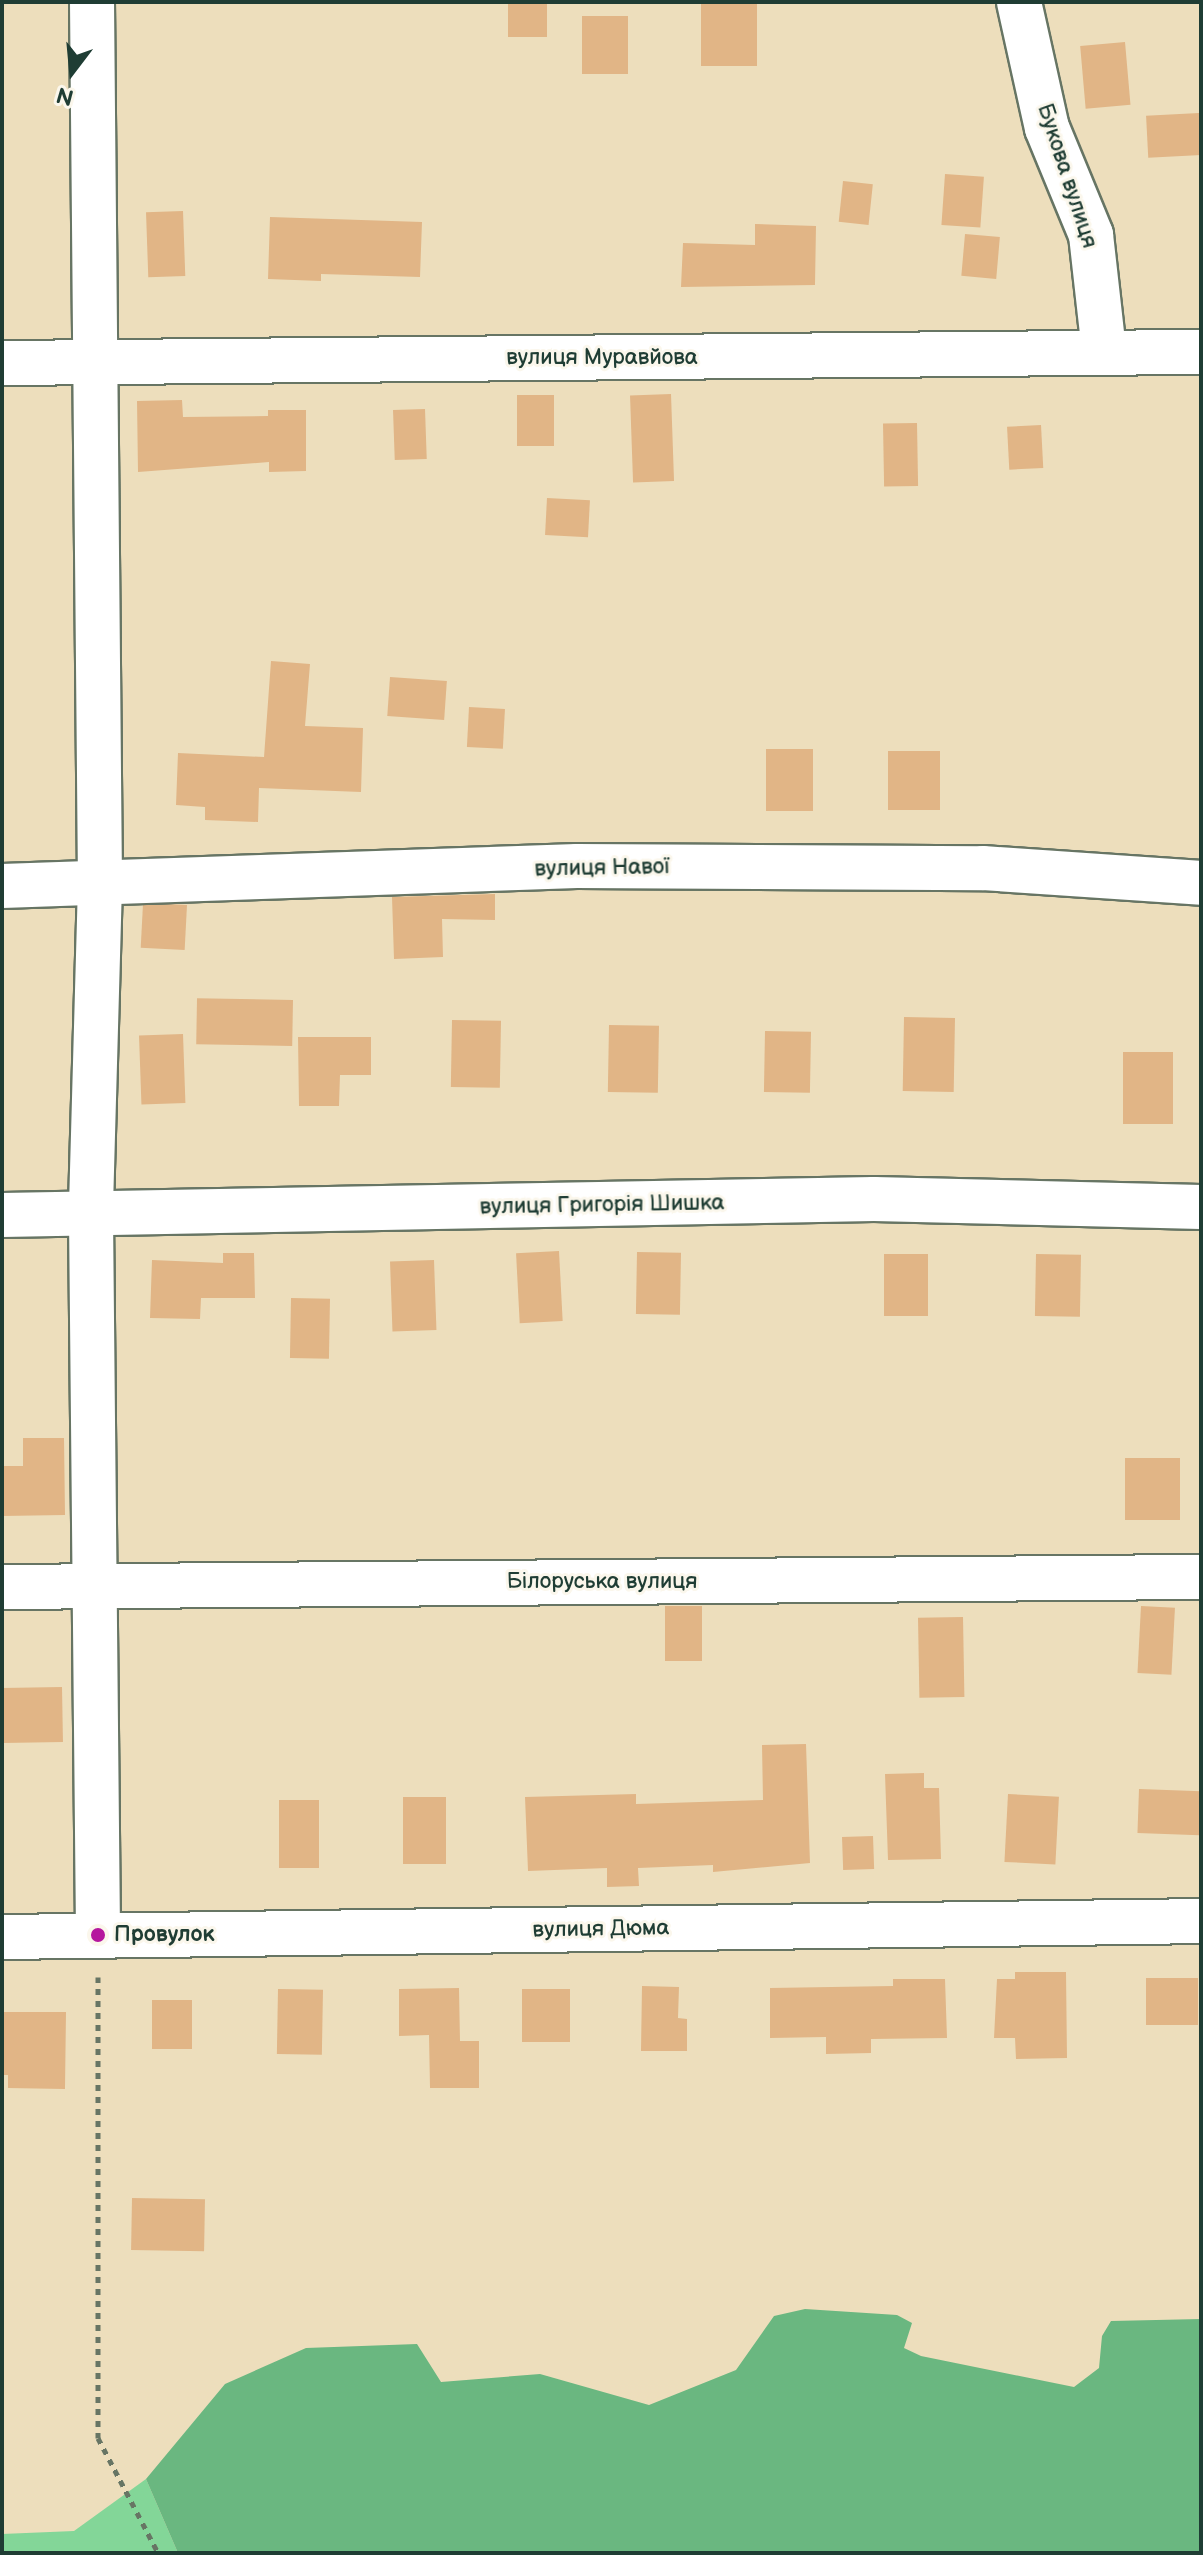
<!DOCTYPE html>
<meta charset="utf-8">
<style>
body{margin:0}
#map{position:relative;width:1203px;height:2555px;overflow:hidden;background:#eddebc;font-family:"Balsamiq Sans",sans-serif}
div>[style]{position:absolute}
.green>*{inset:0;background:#83d698}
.forest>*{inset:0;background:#6ab780}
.building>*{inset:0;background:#e1b586;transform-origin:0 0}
.path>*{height:5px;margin-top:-2.5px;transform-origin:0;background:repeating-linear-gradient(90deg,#677564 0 6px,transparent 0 12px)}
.roads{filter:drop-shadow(2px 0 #677564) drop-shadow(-2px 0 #677564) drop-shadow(0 2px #677564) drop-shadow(0 -2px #677564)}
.minor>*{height:44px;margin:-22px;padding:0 22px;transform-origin:22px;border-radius:22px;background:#fff}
.dots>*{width:22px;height:22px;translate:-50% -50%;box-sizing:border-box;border:4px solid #fbf7ec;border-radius:50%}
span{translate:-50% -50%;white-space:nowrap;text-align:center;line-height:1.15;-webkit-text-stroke:6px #fbf7ec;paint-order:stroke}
.street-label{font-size:22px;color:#1f3d34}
.poi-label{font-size:22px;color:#1f3d34;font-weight:700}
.left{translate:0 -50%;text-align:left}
.frame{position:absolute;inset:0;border:4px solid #1f3d34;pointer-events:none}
.north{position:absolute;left:32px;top:32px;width:80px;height:80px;-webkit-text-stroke:6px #fbf7ec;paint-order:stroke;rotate:196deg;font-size:22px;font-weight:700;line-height:32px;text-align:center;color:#1f3d34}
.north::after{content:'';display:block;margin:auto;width:28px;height:36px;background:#1f3d34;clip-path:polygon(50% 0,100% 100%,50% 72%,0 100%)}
</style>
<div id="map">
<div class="green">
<i style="clip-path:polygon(146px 2479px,178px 2553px,2px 2553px,2px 2534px,74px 2531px)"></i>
</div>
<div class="forest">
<i style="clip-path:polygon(805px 2309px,897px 2315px,912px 2323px,904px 2348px,921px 2356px,1074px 2387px,1099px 2368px,1102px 2336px,1111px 2321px,1201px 2319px,1201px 2553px,178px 2553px,146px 2479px,225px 2384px,306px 2348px,417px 2344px,441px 2382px,540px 2374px,649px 2405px,736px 2370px,774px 2316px)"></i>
</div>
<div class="building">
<i style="left:508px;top:2px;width:39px;height:35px"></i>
<i style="left:701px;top:2px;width:56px;height:64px"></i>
<i style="left:582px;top:16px;width:46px;height:58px"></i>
<i style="left:1125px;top:42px;width:63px;height:45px;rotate:85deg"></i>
<i style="left:1199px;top:113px;width:42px;height:53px;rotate:87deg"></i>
<i style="left:945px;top:174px;width:39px;height:51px;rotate:4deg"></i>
<i style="left:843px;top:181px;width:30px;height:41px;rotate:6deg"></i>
<i style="left:183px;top:211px;width:65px;height:37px;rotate:88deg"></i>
<i style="clip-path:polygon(270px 217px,422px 222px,420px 277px,321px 274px,321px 281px,268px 279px)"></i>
<i style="clip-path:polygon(755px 224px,816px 226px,815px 285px,681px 287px,683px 243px,755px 245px)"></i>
<i style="left:965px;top:234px;width:35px;height:42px;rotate:5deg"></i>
<i style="left:671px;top:394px;width:87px;height:41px;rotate:88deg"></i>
<i style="left:554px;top:395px;width:51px;height:37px;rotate:90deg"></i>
<i style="clip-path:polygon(182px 400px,183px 417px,268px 416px,268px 410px,306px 410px,306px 471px,269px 472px,269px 462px,138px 472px,137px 401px)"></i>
<i style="left:425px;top:409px;width:50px;height:32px;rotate:88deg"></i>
<i style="left:917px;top:423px;width:63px;height:34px;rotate:89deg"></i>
<i style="left:1041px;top:425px;width:43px;height:34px;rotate:87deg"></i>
<i style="left:547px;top:498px;width:43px;height:37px;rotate:3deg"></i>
<i style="clip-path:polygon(271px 661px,310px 664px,305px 726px,363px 728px,361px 792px,259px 788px,258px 822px,205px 820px,205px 807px,176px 805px,178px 753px,264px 757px)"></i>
<i style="left:390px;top:677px;width:57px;height:39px;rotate:4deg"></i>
<i style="left:469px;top:707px;width:36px;height:40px;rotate:3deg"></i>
<i style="left:766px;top:749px;width:47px;height:62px"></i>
<i style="left:888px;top:751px;width:52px;height:59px"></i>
<i style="clip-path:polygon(495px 894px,495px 920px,442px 919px,443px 957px,394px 959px,392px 897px)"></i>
<i style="left:187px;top:905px;width:45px;height:44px;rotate:93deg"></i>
<i style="left:293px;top:1000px;width:46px;height:96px;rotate:91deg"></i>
<i style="left:904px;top:1017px;width:51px;height:74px;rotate:1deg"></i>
<i style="left:452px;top:1020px;width:49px;height:67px;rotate:1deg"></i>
<i style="left:609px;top:1025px;width:50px;height:67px;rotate:1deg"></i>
<i style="left:765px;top:1031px;width:46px;height:61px;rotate:1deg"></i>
<i style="left:183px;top:1034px;width:69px;height:44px;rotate:88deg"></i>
<i style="clip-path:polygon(298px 1037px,371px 1037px,371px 1075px,340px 1075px,339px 1106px,299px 1106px)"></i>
<i style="left:1123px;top:1052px;width:50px;height:72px"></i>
<i style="left:559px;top:1251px;width:70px;height:43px;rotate:87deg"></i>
<i style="left:637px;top:1252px;width:44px;height:62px;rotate:1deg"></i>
<i style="clip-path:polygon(223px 1253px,254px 1253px,255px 1298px,201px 1298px,200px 1319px,150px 1318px,152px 1260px,223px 1263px)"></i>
<i style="left:884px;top:1254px;width:44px;height:62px"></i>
<i style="left:1036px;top:1254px;width:45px;height:62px;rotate:1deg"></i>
<i style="left:434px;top:1260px;width:70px;height:44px;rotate:88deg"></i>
<i style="left:291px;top:1298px;width:39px;height:60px;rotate:1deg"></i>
<i style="clip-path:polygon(23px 1438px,64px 1438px,65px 1515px,2px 1516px,2px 1466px,23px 1466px)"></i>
<i style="left:1125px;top:1458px;width:55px;height:62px"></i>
<i style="left:665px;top:1606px;width:37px;height:55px"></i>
<i style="left:1141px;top:1606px;width:34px;height:67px;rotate:3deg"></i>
<i style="left:963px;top:1617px;width:80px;height:45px;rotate:89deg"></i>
<i style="left:62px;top:1687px;width:55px;height:60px;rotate:89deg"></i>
<i style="clip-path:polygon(806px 1744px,810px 1863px,713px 1872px,713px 1865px,638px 1868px,639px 1886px,607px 1887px,607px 1868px,528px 1871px,525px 1797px,636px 1794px,636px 1804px,763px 1800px,762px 1745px)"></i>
<i style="clip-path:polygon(924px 1773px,924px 1788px,939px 1788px,941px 1859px,888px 1860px,885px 1774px)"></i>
<i style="left:1139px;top:1789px;width:62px;height:44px;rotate:2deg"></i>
<i style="left:1008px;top:1794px;width:51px;height:68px;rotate:3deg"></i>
<i style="left:403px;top:1797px;width:43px;height:67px"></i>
<i style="left:279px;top:1800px;width:40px;height:68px"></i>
<i style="left:873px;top:1836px;width:33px;height:31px;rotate:88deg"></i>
<i style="clip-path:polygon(1015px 1972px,1066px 1972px,1067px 2058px,1016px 2059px,1015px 2038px,994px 2038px,997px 1979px,1015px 1979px)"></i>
<i style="left:1146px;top:1978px;width:52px;height:47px"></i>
<i style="clip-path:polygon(893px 1979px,945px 1979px,947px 2038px,871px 2039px,871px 2053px,826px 2054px,826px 2037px,770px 2038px,770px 1988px,893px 1986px)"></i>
<i style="clip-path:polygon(642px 1986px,679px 1987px,678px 2018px,687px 2019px,687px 2051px,641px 2051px)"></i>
<i style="clip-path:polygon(459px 1988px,460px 2041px,479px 2041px,479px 2088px,430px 2088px,429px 2035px,399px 2036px,399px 1989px)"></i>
<i style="left:278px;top:1989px;width:45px;height:65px;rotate:1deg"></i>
<i style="left:522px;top:1989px;width:48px;height:53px"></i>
<i style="left:152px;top:2000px;width:40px;height:49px"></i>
<i style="clip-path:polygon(2px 2012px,66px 2012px,65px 2089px,8px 2088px,8px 2075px,2px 2075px)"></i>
<i style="left:132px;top:2198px;width:73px;height:52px;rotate:1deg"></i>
</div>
<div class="path">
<i style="left:98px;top:1977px;width:461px;rotate:90deg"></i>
<i style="left:98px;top:2438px;width:130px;rotate:62.4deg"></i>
</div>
<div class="roads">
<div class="minor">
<i style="left:92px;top:2px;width:882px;rotate:89.48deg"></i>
<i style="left:100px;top:884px;width:332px;rotate:91.6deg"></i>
<i style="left:91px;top:1216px;width:719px;rotate:89.44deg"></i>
<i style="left:1019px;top:2px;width:129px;rotate:77.5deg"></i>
<i style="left:1047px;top:128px;width:116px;rotate:67.6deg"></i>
<i style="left:1091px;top:235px;width:117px;rotate:83.6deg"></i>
<i style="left:2px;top:363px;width:1199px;rotate:-0.53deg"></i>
<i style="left:2px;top:886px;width:575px;rotate:-1.99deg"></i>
<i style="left:577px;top:866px;width:406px;rotate:0.3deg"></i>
<i style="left:983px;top:868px;width:219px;rotate:3.9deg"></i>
<i style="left:2px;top:1215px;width:872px;rotate:-1.05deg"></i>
<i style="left:874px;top:1199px;width:327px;rotate:1.4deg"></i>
<i style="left:2px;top:1587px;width:1199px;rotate:-0.48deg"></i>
<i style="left:2px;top:1937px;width:1199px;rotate:-0.76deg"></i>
</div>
</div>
<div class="dots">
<i style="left:98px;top:1935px;background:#b5179e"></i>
</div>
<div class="street-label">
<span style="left:1067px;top:176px;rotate:72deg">Букова вулиця</span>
<span style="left:602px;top:358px">вулиця Муравйова</span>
<span style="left:602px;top:868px;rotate:-1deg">вулиця Навої</span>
<span style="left:602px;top:1205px;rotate:-1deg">вулиця Григорія Шишка</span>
<span style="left:602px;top:1582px">Білоруська вулиця</span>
<span style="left:601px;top:1929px;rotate:-1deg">вулиця Дюма</span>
</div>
<div class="poi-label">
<span class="left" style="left:114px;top:1935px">Провулок</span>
</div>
<div class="frame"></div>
<div class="north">N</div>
</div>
